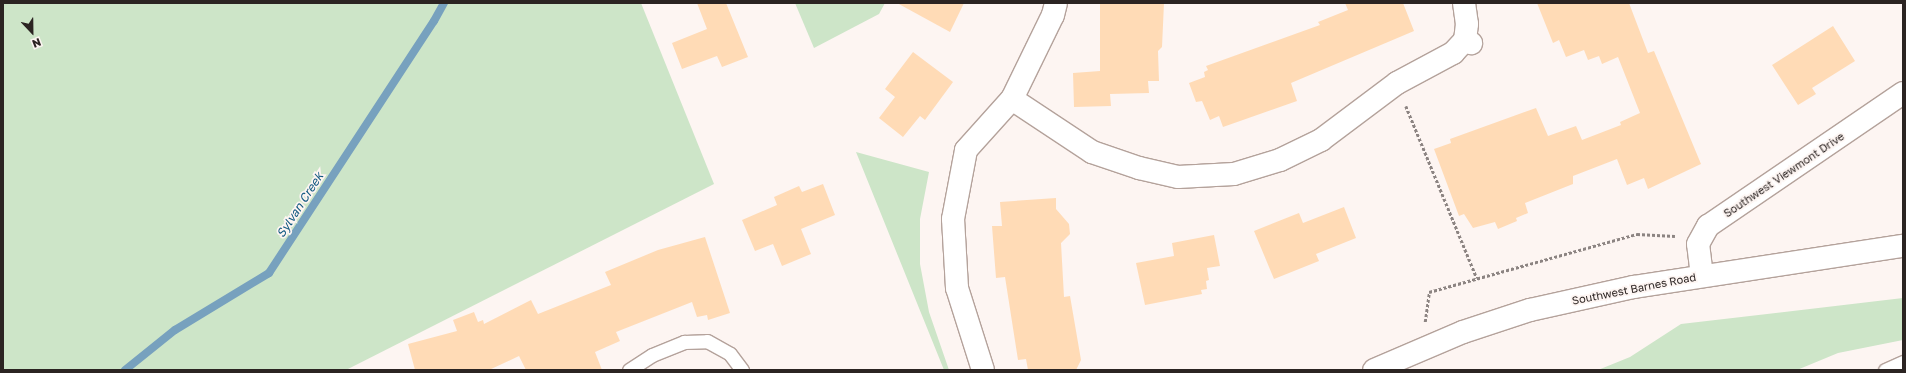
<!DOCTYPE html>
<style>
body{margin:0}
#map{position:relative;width:1906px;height:373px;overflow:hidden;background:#fdf5f2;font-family:"Golos Text",sans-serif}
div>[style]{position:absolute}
.green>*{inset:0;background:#cde5c8}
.stream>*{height:8px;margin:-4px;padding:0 4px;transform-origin:4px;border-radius:4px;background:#77a1be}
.building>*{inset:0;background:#ffdbb6}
.path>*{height:2.5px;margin-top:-1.25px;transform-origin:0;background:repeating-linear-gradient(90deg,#8c8482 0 3px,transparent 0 5px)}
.roads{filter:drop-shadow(1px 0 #b4a29b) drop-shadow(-1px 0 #b4a29b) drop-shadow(0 1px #b4a29b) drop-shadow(0 -1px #b4a29b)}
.service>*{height:13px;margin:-6.5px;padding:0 6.5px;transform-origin:6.5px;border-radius:6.5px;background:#fff}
.minor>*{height:22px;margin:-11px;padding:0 11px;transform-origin:11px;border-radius:11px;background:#fff}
.primary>*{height:22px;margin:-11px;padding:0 11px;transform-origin:11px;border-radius:11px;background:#fff}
span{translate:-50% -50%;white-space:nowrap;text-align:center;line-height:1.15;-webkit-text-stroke:3.5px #fdf5f2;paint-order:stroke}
.street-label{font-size:11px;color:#2b2422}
.water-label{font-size:12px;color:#105880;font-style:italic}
.frame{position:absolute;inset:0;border:4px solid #2b2422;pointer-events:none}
.north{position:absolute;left:12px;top:12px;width:40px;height:40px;-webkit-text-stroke:3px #fdf5f2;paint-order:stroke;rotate:158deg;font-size:11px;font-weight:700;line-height:16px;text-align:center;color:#2b2422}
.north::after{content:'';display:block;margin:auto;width:14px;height:18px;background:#2b2422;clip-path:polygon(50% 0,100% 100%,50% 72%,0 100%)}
</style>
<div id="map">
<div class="green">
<i style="clip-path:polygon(3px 3px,641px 3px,714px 184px,346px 370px,3px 370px)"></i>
<i style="clip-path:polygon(795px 3px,885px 3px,879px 14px,814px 48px)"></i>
<i style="clip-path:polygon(856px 152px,929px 172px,920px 219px,920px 264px,929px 312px,949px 370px,944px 370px)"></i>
<i style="clip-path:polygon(1903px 298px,1903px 340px,1838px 353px,1797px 370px,1598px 370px,1630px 357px,1681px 324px)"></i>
</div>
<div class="stream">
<i style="left:125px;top:370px;width:64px;rotate:-38.7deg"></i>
<i style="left:175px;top:330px;width:110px;rotate:-31.2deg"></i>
<i style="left:269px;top:273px;width:301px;rotate:-56.8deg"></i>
<i style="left:434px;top:21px;width:21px;rotate:-61deg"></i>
</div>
<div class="building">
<i style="clip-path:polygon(697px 3px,726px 3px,748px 57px,722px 67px,717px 56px,682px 69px,672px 43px,707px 29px)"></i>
<i style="clip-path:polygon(897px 3px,964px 3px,950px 32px)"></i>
<i style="clip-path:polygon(1107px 3px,1164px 3px,1162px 47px,1158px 51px,1159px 81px,1148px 81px,1149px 93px,1110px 94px,1111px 106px,1074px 107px,1073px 73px,1100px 71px,1100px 4px)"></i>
<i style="clip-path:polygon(1345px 3px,1403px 3px,1414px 31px,1291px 83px,1297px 101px,1223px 127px,1219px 116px,1210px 120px,1202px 101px,1196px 102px,1189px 83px,1205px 77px,1204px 72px,1208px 70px,1206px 66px,1320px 25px,1318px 22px,1348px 10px)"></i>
<i style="clip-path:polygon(1537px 3px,1629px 3px,1648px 53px,1654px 51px,1701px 164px,1648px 189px,1644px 178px,1627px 185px,1617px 159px,1573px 176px,1573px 184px,1525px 203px,1528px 213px,1516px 218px,1517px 221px,1498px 229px,1495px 222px,1473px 228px,1464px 214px,1459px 216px,1434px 149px,1451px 143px,1450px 139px,1536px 108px,1548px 136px,1576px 126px,1582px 140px,1621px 125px,1620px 122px,1640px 113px,1618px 57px,1602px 64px,1599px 56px,1588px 60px,1584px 50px,1566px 57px,1559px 40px,1553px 43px)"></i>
<i style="clip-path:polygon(1833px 26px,1855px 61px,1812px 88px,1816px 94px,1798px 105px,1772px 65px)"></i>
<i style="clip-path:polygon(913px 52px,953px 82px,925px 120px,920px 116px,903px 137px,879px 118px,895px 97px,885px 89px)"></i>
<i style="clip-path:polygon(823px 184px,835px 215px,801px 229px,811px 254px,782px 266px,773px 244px,755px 251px,742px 220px,777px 205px,774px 197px,799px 186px,802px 192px)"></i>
<i style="clip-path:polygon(1056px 198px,1056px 209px,1069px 224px,1070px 234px,1061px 243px,1064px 297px,1070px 296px,1081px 360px,1076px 370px,1028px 370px,1026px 359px,1018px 360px,1005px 277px,996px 278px,992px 226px,1002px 226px,1000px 202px)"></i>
<i style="clip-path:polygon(1344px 207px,1356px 238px,1316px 254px,1319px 261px,1274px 279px,1254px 231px,1299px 213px,1303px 223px)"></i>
<i style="clip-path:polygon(1214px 235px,1220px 266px,1207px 268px,1209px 280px,1206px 281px,1207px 289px,1201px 290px,1202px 294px,1145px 305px,1136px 263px,1174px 256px,1172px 243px)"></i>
<i style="clip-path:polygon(705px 237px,730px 313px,708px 320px,707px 315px,697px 317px,692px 302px,616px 332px,620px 341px,595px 352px,602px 370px,526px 370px,519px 356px,489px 370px,415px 370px,408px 344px,457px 331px,453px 320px,474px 312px,478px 322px,483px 320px,484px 324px,531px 300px,538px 314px,611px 285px,605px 272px,658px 250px)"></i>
</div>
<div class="path">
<i style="left:1406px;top:106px;width:186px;rotate:67.6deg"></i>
<i style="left:1425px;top:322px;width:30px;rotate:-82deg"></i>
<i style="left:1429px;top:292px;width:216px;rotate:-15.6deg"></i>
<i style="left:1637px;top:234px;width:38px;rotate:3deg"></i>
</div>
<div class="roads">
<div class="service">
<i style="left:629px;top:370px;width:27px;rotate:-33deg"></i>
<i style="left:652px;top:355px;width:35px;rotate:-22deg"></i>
<i style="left:684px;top:342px;width:23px;rotate:-2deg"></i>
<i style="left:707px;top:341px;width:26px;rotate:29deg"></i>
<i style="left:730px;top:354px;width:20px;rotate:53deg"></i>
<i style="left:1885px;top:370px;width:20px;rotate:-24deg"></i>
</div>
<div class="minor">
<i style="left:1464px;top:3px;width:21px;rotate:82deg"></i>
<i style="left:1467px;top:24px;width:16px;rotate:97deg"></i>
<i style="left:1465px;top:40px;width:7px;rotate:27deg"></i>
<i style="left:1012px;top:99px;width:96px;rotate:33.5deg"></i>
<i style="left:1092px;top:152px;width:50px;rotate:18.8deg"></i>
<i style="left:1139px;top:168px;width:40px;rotate:13deg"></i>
<i style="left:1178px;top:177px;width:56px;rotate:-3.1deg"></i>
<i style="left:1234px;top:174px;width:48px;rotate:-16.9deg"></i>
<i style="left:1280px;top:160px;width:46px;rotate:-26deg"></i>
<i style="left:1321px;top:140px;width:95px;rotate:-36.9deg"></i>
<i style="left:1397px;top:83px;width:64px;rotate:-28.2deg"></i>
<i style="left:1453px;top:53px;width:18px;rotate:-47deg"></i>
<i style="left:1702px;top:276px;width:32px;rotate:-97deg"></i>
<i style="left:1698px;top:244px;width:21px;rotate:-61deg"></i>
<i style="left:1708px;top:226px;width:236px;rotate:-34.3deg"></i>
<i style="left:983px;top:370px;width:86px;rotate:-107.6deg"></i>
<i style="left:957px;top:288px;width:69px;rotate:-93.3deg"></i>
<i style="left:953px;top:219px;width:70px;rotate:-79.3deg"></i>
<i style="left:966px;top:150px;width:69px;rotate:-48deg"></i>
<i style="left:1012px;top:99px;width:93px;rotate:-64deg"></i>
<i style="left:1053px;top:15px;width:12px;rotate:-76deg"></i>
</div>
<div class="primary">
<i style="left:1374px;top:370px;width:97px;rotate:-23.1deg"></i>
<i style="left:1463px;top:332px;width:71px;rotate:-18.2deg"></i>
<i style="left:1530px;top:310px;width:107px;rotate:-12.5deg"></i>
<i style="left:1634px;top:287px;width:272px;rotate:-8.7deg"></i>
</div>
</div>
<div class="street-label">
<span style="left:1784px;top:175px;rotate:-34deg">Southwest Viewmont Drive</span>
<span style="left:1634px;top:289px;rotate:-11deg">Southwest Barnes Road</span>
</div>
<div class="water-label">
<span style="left:300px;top:205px;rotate:-57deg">Sylvan Creek</span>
</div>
<div class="frame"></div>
<div class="north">N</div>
</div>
